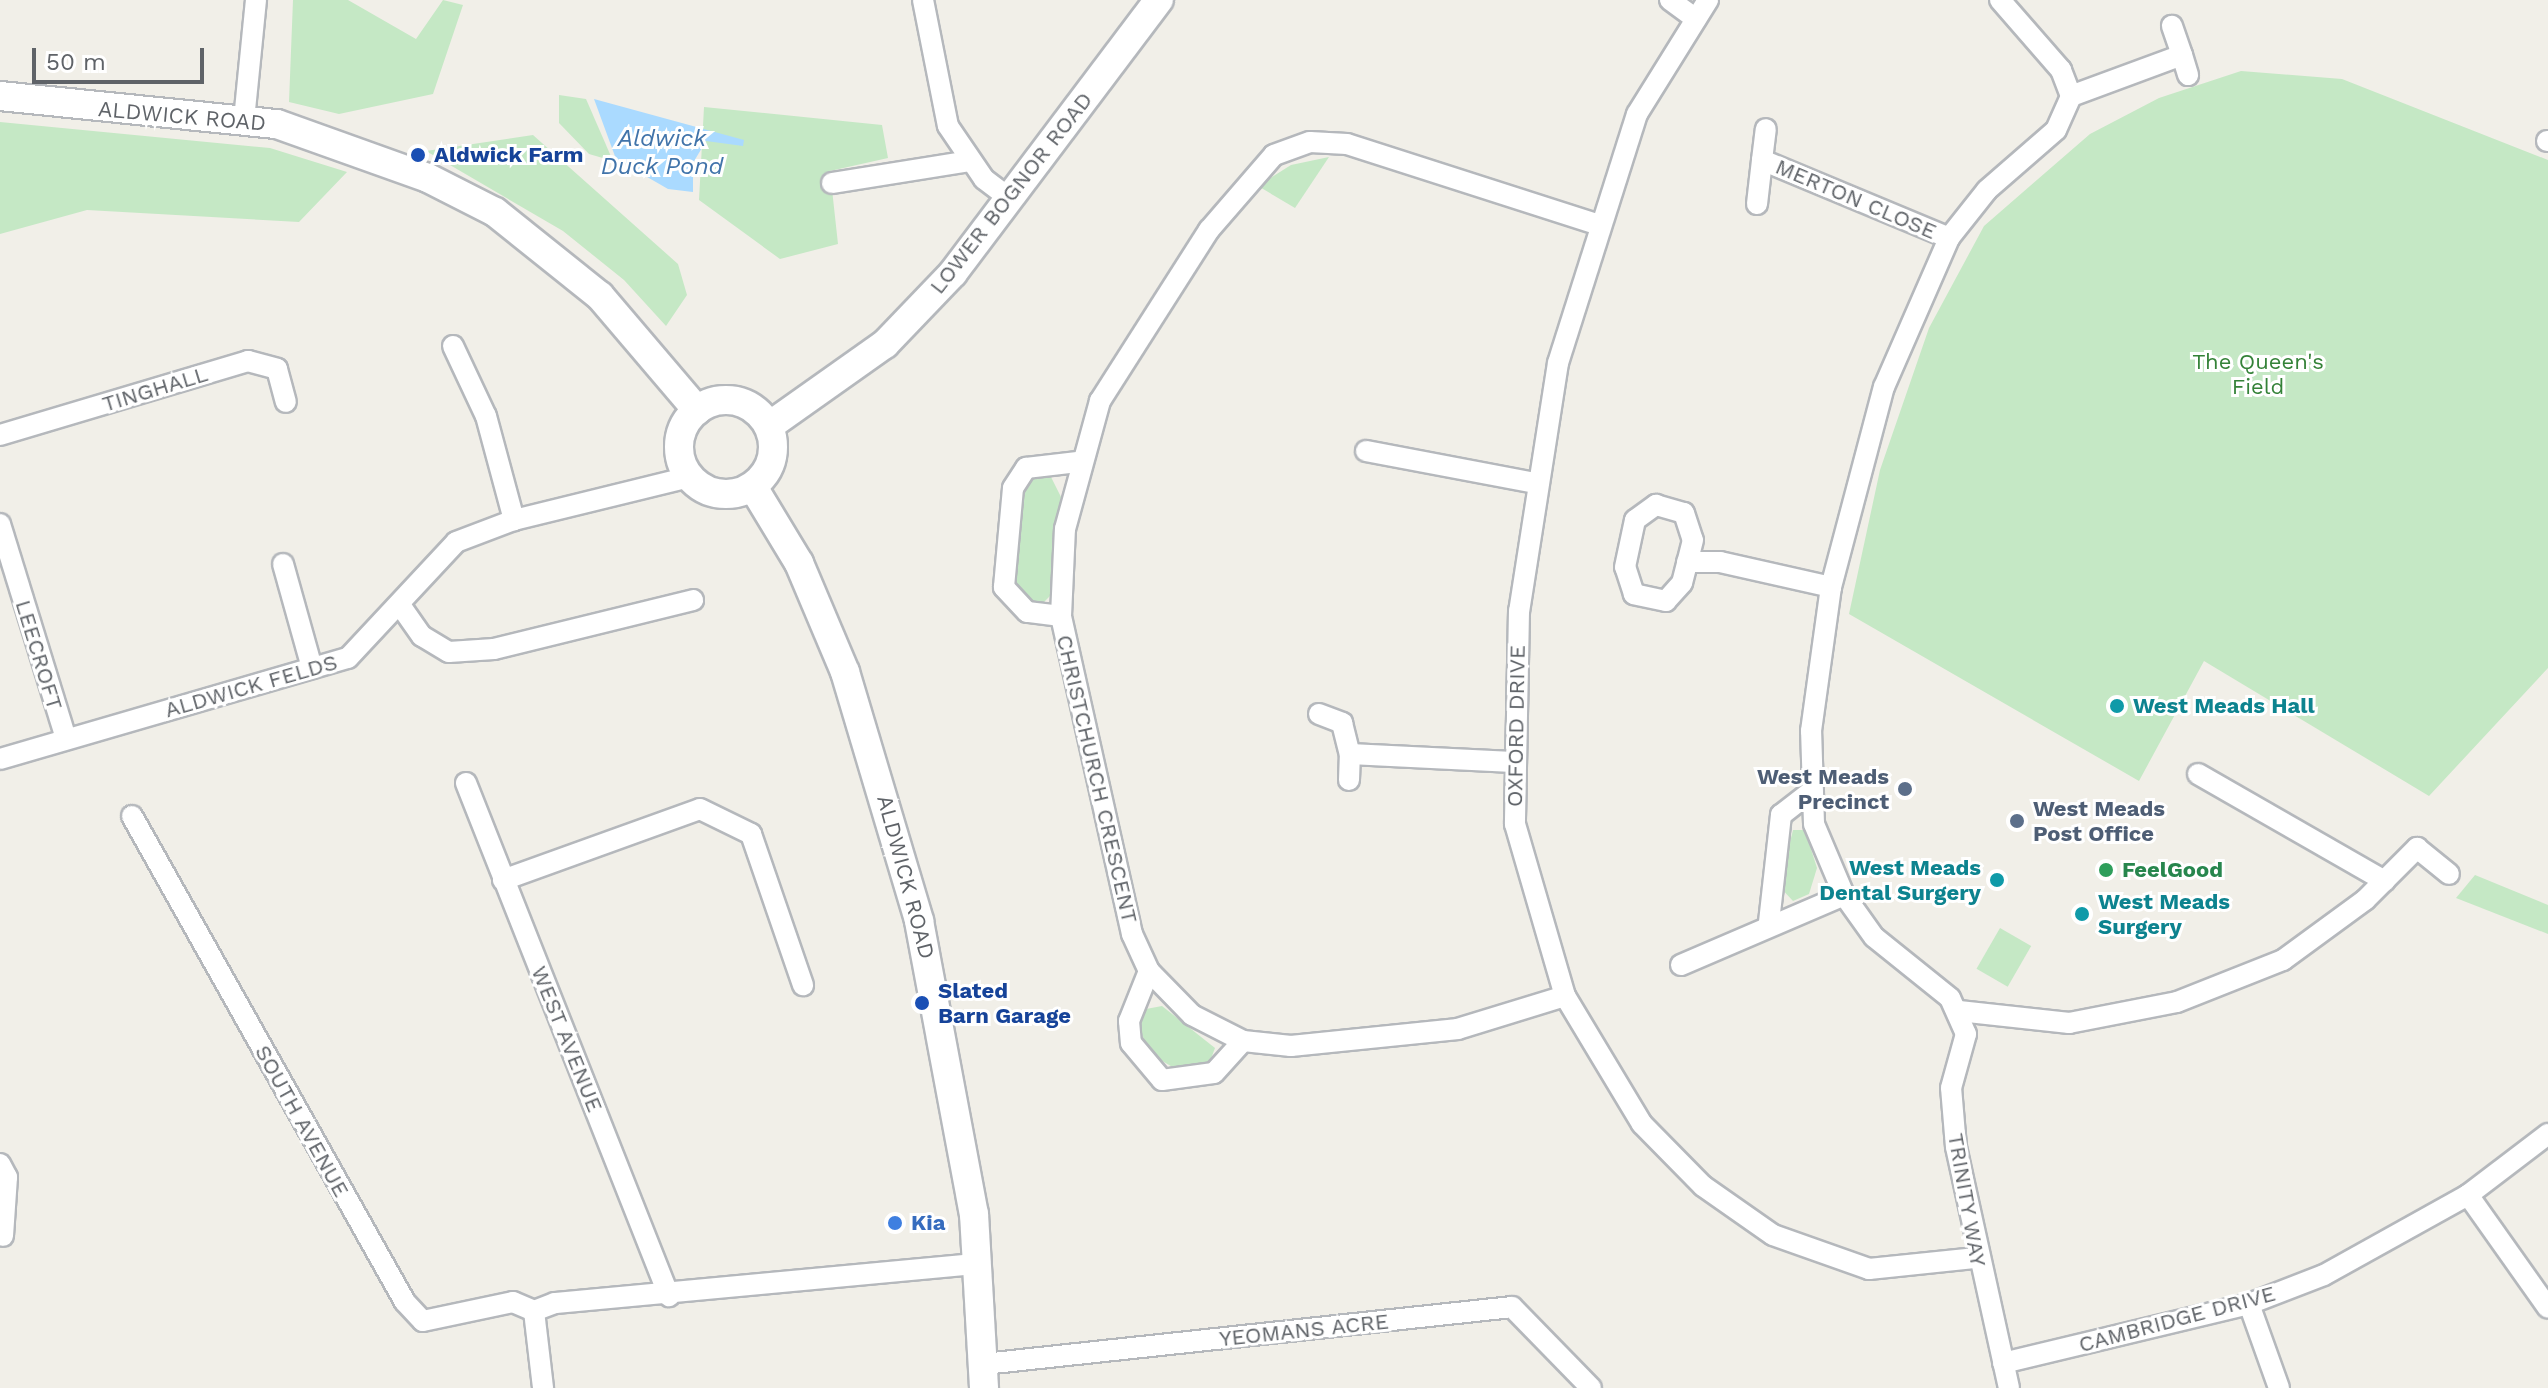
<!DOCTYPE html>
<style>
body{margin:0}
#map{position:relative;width:2548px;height:1388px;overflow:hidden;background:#f1efe8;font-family:"Work Sans",sans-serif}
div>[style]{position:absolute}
.green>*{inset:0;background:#c5e8c5;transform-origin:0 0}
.water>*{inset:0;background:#aadaff}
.roads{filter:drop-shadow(2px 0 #b5b8bc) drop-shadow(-2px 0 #b5b8bc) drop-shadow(0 2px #b5b8bc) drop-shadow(0 -2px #b5b8bc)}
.street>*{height:20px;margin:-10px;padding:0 10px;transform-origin:10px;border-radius:10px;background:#fff}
.secondary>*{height:28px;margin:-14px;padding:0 14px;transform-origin:14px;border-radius:14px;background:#fff}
.secondary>.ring{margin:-14px;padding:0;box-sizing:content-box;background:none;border:28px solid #fff;border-radius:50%}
.dots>*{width:22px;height:22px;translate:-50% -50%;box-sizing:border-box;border:4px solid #fff;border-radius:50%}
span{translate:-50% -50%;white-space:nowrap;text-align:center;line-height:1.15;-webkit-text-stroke:6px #fff;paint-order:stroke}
.street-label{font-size:22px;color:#5f6368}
.transit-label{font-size:22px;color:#164399;font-weight:700}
.left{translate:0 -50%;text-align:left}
.park-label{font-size:22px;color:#348238}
.culture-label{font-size:22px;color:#0d838f;font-weight:700}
.right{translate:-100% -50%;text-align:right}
.service-label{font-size:22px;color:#4e5e75;font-weight:700}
.leisure-label{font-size:22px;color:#27864d;font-weight:700}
.shop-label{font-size:22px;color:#366cbe;font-weight:700}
.water-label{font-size:24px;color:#4174aa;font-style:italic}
.scale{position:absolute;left:32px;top:48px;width:172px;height:36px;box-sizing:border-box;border:4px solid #5f6368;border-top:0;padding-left:10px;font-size:24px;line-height:28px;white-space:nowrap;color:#5f6368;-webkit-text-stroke:6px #fff;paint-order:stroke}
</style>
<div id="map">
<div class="green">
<i style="clip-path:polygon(293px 0,348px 0,416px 39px,443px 0,463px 5px,433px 94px,339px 114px,289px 102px)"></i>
<i style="clip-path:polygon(2241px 71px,2342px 79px,2548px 160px,2548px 668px,2429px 796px,2204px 661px,2139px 781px,1849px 614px,1880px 470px,1929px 328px,1984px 226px,2090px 134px,2159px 98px)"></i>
<i style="clip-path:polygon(559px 95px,586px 99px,613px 161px,589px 154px,559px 123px)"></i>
<i style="clip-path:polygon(704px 107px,882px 125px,888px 158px,830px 171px,838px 244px,780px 259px,699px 200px)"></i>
<i style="clip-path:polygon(0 122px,270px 148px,347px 172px,299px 222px,87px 210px,0 234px)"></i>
<i style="clip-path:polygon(533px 135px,678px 264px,687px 295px,666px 326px,624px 280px,563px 231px,426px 151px)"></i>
<i style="clip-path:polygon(1329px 157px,1295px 208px,1258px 186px,1291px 165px)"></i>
<i style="clip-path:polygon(1035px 473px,1049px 473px,1061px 497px,1050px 596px,1041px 605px,1028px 604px,1014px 586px,1023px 486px)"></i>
<i style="clip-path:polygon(1793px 830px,1805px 830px,1817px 868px,1809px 894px,1793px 901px,1779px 886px)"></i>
<i style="clip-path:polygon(2475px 875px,2548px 905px,2548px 934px,2456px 898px)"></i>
<i style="left:2000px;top:928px;width:36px;height:47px;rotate:30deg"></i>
<i style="clip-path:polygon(1162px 1006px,1215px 1048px,1209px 1064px,1176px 1069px,1150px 1054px,1137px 1023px,1146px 1009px)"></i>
</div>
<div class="water">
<i style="clip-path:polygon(594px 99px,744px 140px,743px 146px,706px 141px,693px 163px,693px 192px,668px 189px,616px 159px)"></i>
</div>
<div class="roads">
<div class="street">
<i style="left:923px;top:0;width:128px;rotate:78.8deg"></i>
<i style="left:948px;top:126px;width:64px;rotate:55.8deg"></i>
<i style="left:984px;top:179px;width:31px;rotate:37deg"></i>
<i style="left:1670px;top:0;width:32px;rotate:36deg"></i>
<i style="left:1708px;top:0;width:134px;rotate:121.9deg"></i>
<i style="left:1637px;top:114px;width:261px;rotate:107.6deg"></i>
<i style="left:1558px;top:363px;width:251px;rotate:98.9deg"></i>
<i style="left:1519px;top:611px;width:213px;rotate:91.1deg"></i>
<i style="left:1515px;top:824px;width:179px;rotate:73.8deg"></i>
<i style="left:1565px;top:996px;width:149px;rotate:59deg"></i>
<i style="left:1642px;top:1124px;width:87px;rotate:45.5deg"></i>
<i style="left:1703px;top:1186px;width:85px;rotate:35deg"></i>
<i style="left:1773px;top:1235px;width:102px;rotate:19.5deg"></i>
<i style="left:1869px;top:1269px;width:108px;rotate:-5.9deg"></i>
<i style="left:2000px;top:0;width:93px;rotate:48.9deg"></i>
<i style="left:2061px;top:70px;width:28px;rotate:69deg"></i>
<i style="left:2182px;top:55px;width:21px;rotate:73deg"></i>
<i style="left:2071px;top:96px;width:118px;rotate:-20.3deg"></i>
<i style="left:2182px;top:55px;width:31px;rotate:-109deg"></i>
<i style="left:244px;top:120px;width:121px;rotate:-84.3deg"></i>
<i style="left:2547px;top:141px;width:1px"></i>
<i style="left:1762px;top:160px;width:31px;rotate:-83deg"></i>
<i style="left:832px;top:183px;width:140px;rotate:-9.1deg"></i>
<i style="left:1757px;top:204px;width:44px;rotate:-83.5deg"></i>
<i style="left:1762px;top:160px;width:203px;rotate:22.6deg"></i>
<i style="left:453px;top:346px;width:77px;rotate:64.8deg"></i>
<i style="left:486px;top:416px;width:108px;rotate:74.9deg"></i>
<i style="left:0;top:435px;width:259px;rotate:-16.6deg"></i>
<i style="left:248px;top:361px;width:30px;rotate:15deg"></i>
<i style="left:277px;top:369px;width:34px;rotate:75deg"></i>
<i style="left:1366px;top:451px;width:173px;rotate:10.7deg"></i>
<i style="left:1656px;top:505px;width:29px;rotate:16deg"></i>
<i style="left:1684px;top:513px;width:28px;rotate:72deg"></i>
<i style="left:1693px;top:540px;width:44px;rotate:104.3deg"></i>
<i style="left:1682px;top:583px;width:24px;rotate:132deg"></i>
<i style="left:1666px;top:601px;width:33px;rotate:-168deg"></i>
<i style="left:1634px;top:594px;width:28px;rotate:-108deg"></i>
<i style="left:1625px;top:567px;width:48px;rotate:-78deg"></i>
<i style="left:1635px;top:520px;width:26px;rotate:-36deg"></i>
<i style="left:0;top:524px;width:225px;rotate:72.9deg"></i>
<i style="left:1687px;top:562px;width:33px"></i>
<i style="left:1720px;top:562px;width:114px;rotate:12.7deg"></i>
<i style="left:283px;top:564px;width:108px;rotate:74.4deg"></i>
<i style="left:400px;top:605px;width:38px;rotate:55deg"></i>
<i style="left:422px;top:636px;width:31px;rotate:31deg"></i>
<i style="left:449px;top:652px;width:45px;rotate:-3.8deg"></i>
<i style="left:494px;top:649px;width:205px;rotate:-13.8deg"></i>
<i style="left:1061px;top:616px;width:34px;rotate:-173deg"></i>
<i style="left:1027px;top:612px;width:34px;rotate:-133deg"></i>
<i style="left:1004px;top:587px;width:99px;rotate:-84.8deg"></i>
<i style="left:1013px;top:488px;width:24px;rotate:-57deg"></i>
<i style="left:1026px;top:468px;width:52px;rotate:-6.6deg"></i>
<i style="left:1319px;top:714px;width:25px;rotate:21deg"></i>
<i style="left:1342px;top:723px;width:32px;rotate:76deg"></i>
<i style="left:1350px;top:754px;width:163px;rotate:2.8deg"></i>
<i style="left:0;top:759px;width:362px;rotate:-16.2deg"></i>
<i style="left:348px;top:658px;width:158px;rotate:-47deg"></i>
<i style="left:456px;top:542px;width:62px;rotate:-20.8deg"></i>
<i style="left:514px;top:520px;width:180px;rotate:-13.8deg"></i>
<i style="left:2198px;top:774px;width:215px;rotate:29.8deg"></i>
<i style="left:1349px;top:780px;width:26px;rotate:-88deg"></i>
<i style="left:466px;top:783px;width:552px;rotate:68.41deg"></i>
<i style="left:132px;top:816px;width:557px;rotate:60.68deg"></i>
<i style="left:405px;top:1302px;width:26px;rotate:47deg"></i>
<i style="left:423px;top:1321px;width:92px;rotate:-11.9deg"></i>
<i style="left:513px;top:1302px;width:23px;rotate:23deg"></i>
<i style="left:503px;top:880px;width:209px;rotate:-19.8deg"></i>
<i style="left:700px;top:809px;width:57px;rotate:26.1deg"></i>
<i style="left:751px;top:834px;width:160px;rotate:71deg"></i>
<i style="left:1769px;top:922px;width:108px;rotate:-83.6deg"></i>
<i style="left:1781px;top:815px;width:36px;rotate:-38deg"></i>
<i style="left:1681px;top:965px;width:177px;rotate:-23.2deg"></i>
<i style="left:1149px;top:971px;width:54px;rotate:111.8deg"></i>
<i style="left:1129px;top:1021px;width:22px;rotate:85deg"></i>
<i style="left:1131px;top:1043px;width:48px;rotate:50deg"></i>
<i style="left:1162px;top:1080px;width:52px;rotate:-7.7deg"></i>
<i style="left:1214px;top:1073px;width:43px;rotate:-47.8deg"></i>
<i style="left:1565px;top:996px;width:112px;rotate:162.9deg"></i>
<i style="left:1458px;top:1029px;width:168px;rotate:174.2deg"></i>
<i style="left:1291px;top:1046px;width:48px;rotate:-174.1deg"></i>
<i style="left:1243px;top:1041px;width:57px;rotate:-153deg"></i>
<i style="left:1192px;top:1015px;width:62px;rotate:-134.3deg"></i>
<i style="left:1149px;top:971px;width:41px;rotate:-114.7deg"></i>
<i style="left:1132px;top:934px;width:326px;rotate:-102.6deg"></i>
<i style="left:1061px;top:616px;width:87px;rotate:-87.4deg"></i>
<i style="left:1065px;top:529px;width:133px;rotate:-74.7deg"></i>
<i style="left:1100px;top:401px;width:203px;rotate:-57.5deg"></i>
<i style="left:1209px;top:230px;width:99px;rotate:-49.1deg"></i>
<i style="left:1274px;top:155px;width:38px;rotate:-20deg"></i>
<i style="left:1310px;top:142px;width:37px;rotate:3deg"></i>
<i style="left:1347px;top:144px;width:266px;rotate:17.8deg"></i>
<i style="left:1959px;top:1011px;width:111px;rotate:6.2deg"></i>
<i style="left:2069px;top:1023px;width:110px;rotate:-11deg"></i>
<i style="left:2177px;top:1002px;width:114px;rotate:-21.6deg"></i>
<i style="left:2283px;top:960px;width:102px;rotate:-36.2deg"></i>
<i style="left:2365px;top:900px;width:74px;rotate:-45deg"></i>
<i style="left:2417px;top:848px;width:41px;rotate:39.1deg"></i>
<i style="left:0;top:1164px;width:15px;rotate:62deg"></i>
<i style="left:7px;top:1177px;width:59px;rotate:93.9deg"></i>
<i style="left:2468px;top:1195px;width:138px;rotate:54.7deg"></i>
<i style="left:2249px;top:1304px;width:89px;rotate:70.3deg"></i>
<i style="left:534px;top:1311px;width:22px;rotate:-21deg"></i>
<i style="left:555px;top:1303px;width:425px;rotate:-5.3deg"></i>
<i style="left:534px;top:1311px;width:78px;rotate:83.3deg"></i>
<i style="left:2003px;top:1363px;width:253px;rotate:-13.5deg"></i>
<i style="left:2249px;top:1304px;width:80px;rotate:-21.1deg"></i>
<i style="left:2324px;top:1275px;width:165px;rotate:-29.1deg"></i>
<i style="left:2468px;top:1195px;width:101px;rotate:-37.3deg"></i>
<i style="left:984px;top:1364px;width:531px;rotate:-6.16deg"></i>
<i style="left:1512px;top:1307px;width:113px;rotate:45.7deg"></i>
<i style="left:2009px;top:1388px;width:247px;rotate:-102.4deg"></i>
<i style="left:1956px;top:1147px;width:59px;rotate:-94.8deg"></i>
<i style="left:1951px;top:1088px;width:56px;rotate:-74.5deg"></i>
<i style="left:1966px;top:1034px;width:39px;rotate:-114deg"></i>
<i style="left:1950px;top:998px;width:97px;rotate:-141.2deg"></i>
<i style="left:1874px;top:937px;width:52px;rotate:-125.5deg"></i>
<i style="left:1844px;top:895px;width:77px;rotate:-112.9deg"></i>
<i style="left:1814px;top:824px;width:93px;rotate:-91.8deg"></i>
<i style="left:1811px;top:731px;width:145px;rotate:-82.1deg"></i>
<i style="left:1831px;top:587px;width:207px;rotate:-75.2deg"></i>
<i style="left:1884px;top:387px;width:163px;rotate:-66.4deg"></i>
<i style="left:1949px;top:238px;width:61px;rotate:-51.6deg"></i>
<i style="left:1987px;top:190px;width:91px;rotate:-41deg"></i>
<i style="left:2056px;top:130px;width:37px;rotate:-66deg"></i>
</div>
<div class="secondary">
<i style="left:0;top:96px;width:278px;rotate:5.8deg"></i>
<i style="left:277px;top:124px;width:160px;rotate:19.7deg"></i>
<i style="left:428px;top:178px;width:75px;rotate:26.9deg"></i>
<i style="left:495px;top:212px;width:134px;rotate:38.7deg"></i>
<i style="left:600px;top:296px;width:150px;rotate:49.6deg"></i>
<i class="ring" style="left:679px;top:400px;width:66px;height:66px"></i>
<i style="left:769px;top:426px;width:142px;rotate:-35.3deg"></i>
<i style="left:885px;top:344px;width:98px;rotate:-46.2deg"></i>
<i style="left:953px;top:273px;width:342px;rotate:-53deg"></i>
<i style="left:753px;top:487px;width:89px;rotate:58.8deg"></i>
<i style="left:799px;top:563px;width:118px;rotate:67.1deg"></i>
<i style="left:845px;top:672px;width:260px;rotate:73.4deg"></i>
<i style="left:919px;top:921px;width:298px;rotate:79.4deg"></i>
<i style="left:974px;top:1214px;width:174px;rotate:86.7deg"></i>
</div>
</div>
<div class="dots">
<i style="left:418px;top:155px;background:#1a4fb4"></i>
<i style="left:2117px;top:706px;background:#0f9aa8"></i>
<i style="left:1905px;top:789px;background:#5c6f8a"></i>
<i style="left:2017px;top:821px;background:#5c6f8a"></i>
<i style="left:2106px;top:870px;background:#2e9e5b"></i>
<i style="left:1997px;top:880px;background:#0f9aa8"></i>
<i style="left:2082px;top:914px;background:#0f9aa8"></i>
<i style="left:922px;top:1003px;background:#1a4fb4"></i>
<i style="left:895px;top:1223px;background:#3f7fe0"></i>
</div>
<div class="street-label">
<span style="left:182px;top:116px;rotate:5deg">ALDWICK ROAD</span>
<span style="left:1011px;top:193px;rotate:-52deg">LOWER BOGNOR ROAD</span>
<span style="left:1856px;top:199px;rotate:23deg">MERTON CLOSE</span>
<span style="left:155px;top:389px;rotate:-17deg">TINGHALL</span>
<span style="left:39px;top:655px;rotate:73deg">LEECROFT</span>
<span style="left:251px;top:686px;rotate:-16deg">ALDWICK FELDS</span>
<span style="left:1516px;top:726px;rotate:-89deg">OXFORD DRIVE</span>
<span style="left:1097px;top:779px;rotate:77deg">CHRISTCHURCH CRESCENT</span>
<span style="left:906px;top:877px;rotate:75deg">ALDWICK ROAD</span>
<span style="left:567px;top:1039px;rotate:68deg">WEST AVENUE</span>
<span style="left:302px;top:1121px;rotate:61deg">SOUTH AVENUE</span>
<span style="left:1967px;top:1200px;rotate:80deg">TRINITY WAY</span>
<span style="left:2177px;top:1319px;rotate:-15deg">CAMBRIDGE DRIVE</span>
<span style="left:1304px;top:1330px;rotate:-6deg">YEOMANS ACRE</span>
</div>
<div class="transit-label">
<span class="left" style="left:434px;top:155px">Aldwick Farm</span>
<span class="left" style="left:938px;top:1003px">Slated<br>Barn Garage</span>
</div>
<div class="park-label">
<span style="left:2258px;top:374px">The Queen's<br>Field</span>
</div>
<div class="culture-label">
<span class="left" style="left:2133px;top:706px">West Meads Hall</span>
<span class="right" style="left:1981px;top:880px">West Meads<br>Dental Surgery</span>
<span class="left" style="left:2098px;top:914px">West Meads<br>Surgery</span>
</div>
<div class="service-label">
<span class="right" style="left:1889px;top:789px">West Meads<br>Precinct</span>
<span class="left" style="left:2033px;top:821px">West Meads<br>Post Office</span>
</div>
<div class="leisure-label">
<span class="left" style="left:2122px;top:870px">FeelGood</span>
</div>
<div class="shop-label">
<span class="left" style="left:911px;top:1223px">Kia</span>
</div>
<div class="water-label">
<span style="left:662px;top:153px">Aldwick<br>Duck Pond</span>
</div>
<div class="scale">50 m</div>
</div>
